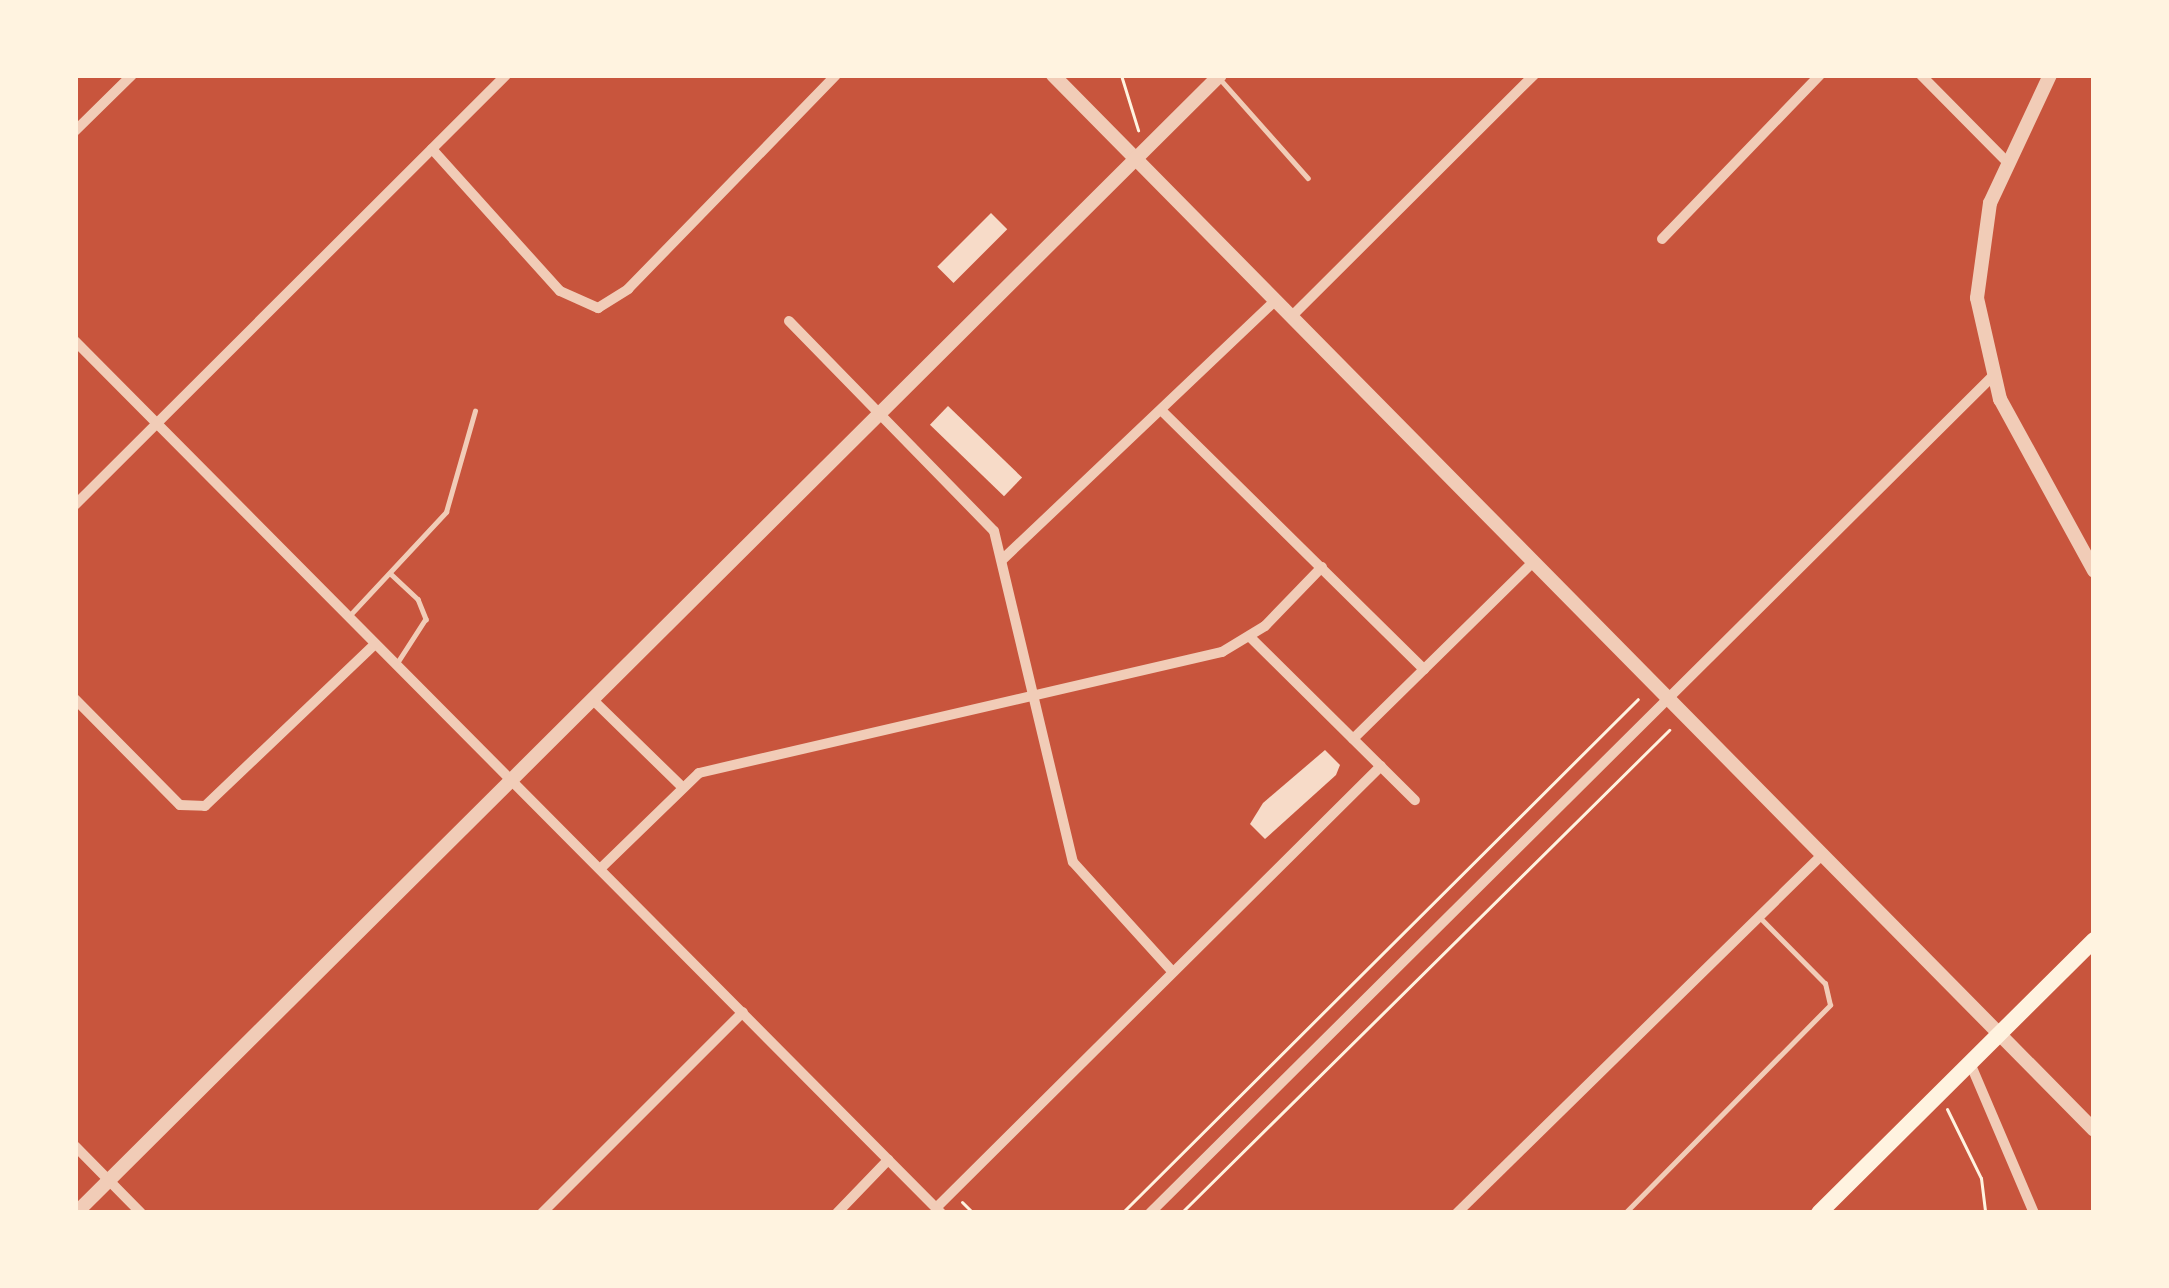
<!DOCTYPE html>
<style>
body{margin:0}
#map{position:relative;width:2169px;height:1288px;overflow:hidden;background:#c8553d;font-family:"Work Sans",sans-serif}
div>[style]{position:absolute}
.building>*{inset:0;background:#f7dbc8;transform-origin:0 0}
.path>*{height:3px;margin:-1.5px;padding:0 1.5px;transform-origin:1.5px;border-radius:1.5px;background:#fff3e0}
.service>*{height:4.5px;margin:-2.25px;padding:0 2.25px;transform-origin:2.25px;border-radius:2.25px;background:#f1ccb7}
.minor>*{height:10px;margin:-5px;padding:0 5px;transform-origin:5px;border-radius:5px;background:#f1ccb7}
.tertiary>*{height:14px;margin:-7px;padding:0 7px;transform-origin:7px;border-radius:7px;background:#f1ccb7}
.trunk>*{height:16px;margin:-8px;padding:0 8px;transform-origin:8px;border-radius:8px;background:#fff3e0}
span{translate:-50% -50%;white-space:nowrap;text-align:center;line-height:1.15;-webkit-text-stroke:9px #fff3e0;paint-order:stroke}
.frame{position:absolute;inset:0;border:78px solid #fff3e0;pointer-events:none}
</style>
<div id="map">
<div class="building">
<i style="left:991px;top:213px;width:23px;height:76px;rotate:45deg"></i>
<i style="left:948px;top:406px;width:103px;height:26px;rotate:44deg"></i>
<i style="clip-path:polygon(1325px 750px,1340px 765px,1336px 775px,1265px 839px,1250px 824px,1263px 803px)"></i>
</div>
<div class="path">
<i style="left:1121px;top:75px;width:58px;rotate:72.8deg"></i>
<i style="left:1947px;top:1109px;width:77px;rotate:63.8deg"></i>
<i style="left:1981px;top:1178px;width:35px;rotate:83deg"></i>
<i style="left:962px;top:1202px;width:16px;rotate:45deg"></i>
<i style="left:1122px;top:1213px;width:728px;rotate:-44.89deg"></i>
<i style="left:1181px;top:1213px;width:687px;rotate:-44.7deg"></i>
</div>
<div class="service">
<i style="left:1221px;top:80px;width:131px;rotate:48.4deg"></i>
<i style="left:391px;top:574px;width:37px;rotate:43deg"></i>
<i style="left:418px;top:599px;width:22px;rotate:68deg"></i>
<i style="left:426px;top:619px;width:54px;rotate:122.8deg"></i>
<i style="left:350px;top:615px;width:141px;rotate:-47deg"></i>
<i style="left:446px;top:512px;width:105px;rotate:-74deg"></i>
<i style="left:1625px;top:1213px;width:292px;rotate:-45.4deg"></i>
<i style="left:1830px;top:1005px;width:22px;rotate:-103deg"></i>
<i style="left:1825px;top:984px;width:94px;rotate:-134.6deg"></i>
</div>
<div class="minor">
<i style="left:1921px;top:75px;width:122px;rotate:45.3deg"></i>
<i style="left:75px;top:131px;width:80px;rotate:-44.5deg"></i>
<i style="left:432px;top:149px;width:191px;rotate:48deg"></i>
<i style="left:560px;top:291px;width:42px;rotate:24.1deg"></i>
<i style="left:598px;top:308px;width:36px;rotate:-32deg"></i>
<i style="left:628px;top:289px;width:298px;rotate:-45.8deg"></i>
<i style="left:1662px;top:239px;width:228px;rotate:-46.1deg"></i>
<i style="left:1292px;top:316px;width:342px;rotate:-44.9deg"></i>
<i style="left:789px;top:321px;width:293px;rotate:45.7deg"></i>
<i style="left:994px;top:531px;width:340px;rotate:76.6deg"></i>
<i style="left:1073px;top:862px;width:147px;rotate:47.8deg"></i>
<i style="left:75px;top:341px;width:1229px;rotate:45.2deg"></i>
<i style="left:1162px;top:411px;width:368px;rotate:44.6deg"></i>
<i style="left:75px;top:505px;width:609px;rotate:-44.93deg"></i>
<i style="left:1003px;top:559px;width:376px;rotate:-43.5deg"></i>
<i style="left:1250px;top:637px;width:232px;rotate:44.7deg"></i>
<i style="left:75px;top:699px;width:149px;rotate:45.3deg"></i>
<i style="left:180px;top:805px;width:25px;rotate:2deg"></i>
<i style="left:205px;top:806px;width:235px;rotate:-43.6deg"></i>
<i style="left:592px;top:699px;width:123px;rotate:44.3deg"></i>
<i style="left:1353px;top:739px;width:254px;rotate:-44.5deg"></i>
<i style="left:600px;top:869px;width:138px;rotate:-44.1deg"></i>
<i style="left:699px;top:773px;width:537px;rotate:-13.03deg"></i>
<i style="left:1222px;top:652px;width:50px;rotate:-31.2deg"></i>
<i style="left:1265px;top:626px;width:82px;rotate:-46deg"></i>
<i style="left:1970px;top:1063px;width:163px;rotate:66.9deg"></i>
<i style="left:75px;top:1146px;width:94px;rotate:45.4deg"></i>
<i style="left:936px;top:1208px;width:627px;rotate:-44.81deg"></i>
<i style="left:542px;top:1213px;width:284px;rotate:-45deg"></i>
<i style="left:837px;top:1213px;width:74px;rotate:-46.1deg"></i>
<i style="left:1150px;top:1213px;width:1188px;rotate:-44.8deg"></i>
<i style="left:1457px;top:1213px;width:513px;rotate:-44.45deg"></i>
</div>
<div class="tertiary">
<i style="left:1053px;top:75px;width:1482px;rotate:45.38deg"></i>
<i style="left:2050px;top:75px;width:141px;rotate:115.1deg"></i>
<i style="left:1990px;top:203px;width:96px;rotate:97.8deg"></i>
<i style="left:1977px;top:298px;width:104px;rotate:77.2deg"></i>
<i style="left:2000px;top:399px;width:196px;rotate:61.3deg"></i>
<i style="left:76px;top:1213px;width:1614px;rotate:-44.85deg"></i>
</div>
<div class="trunk">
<i style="left:1819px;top:1213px;width:387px;rotate:-44.8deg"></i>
</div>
<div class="frame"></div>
</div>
